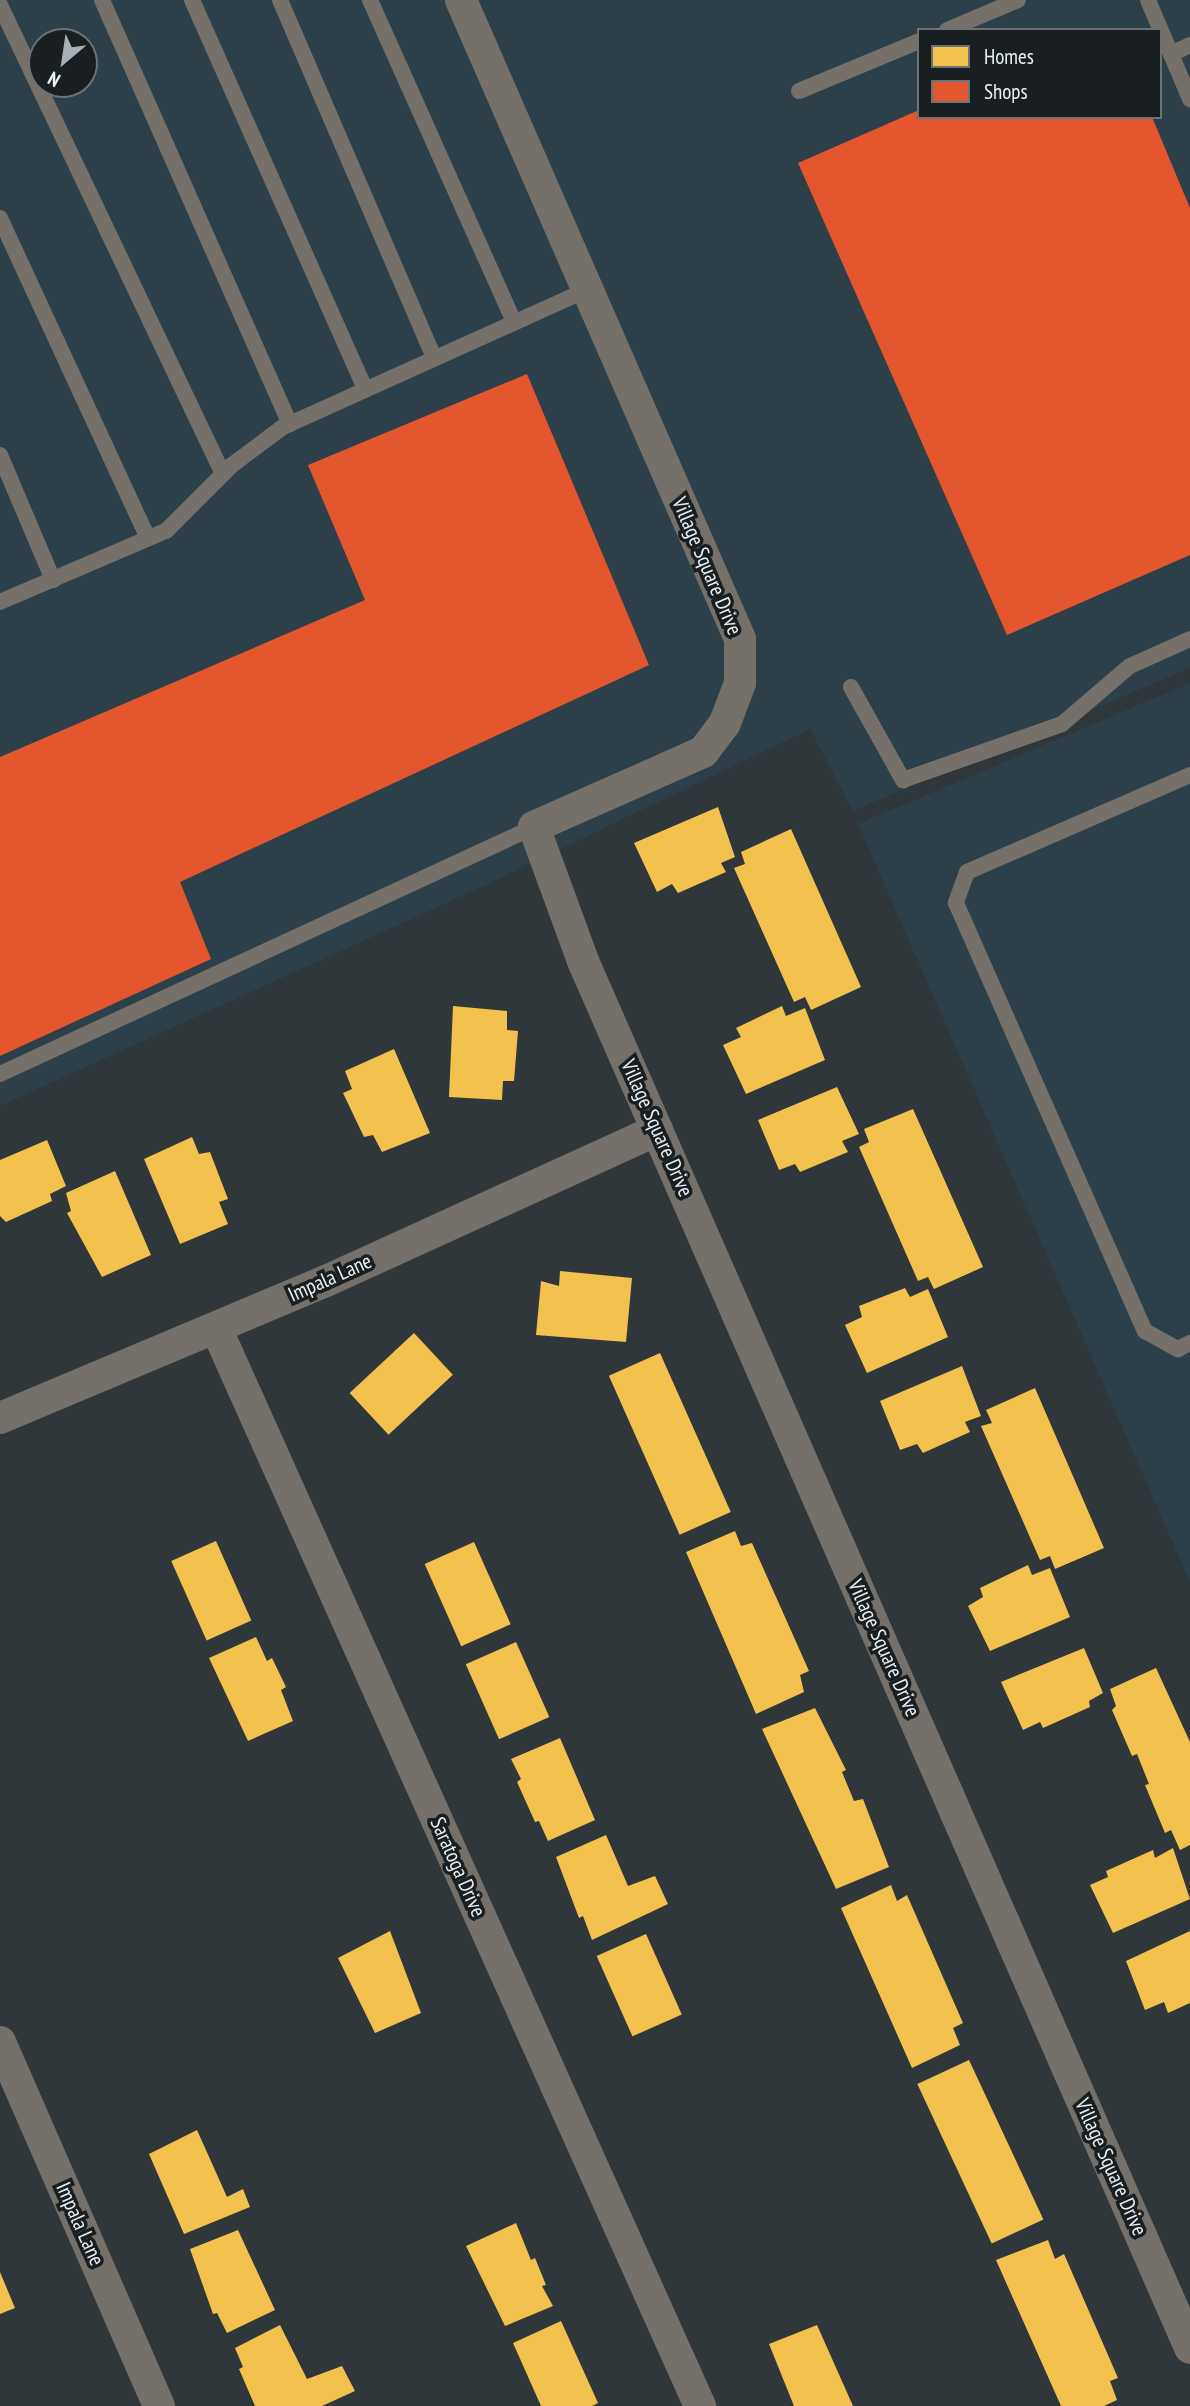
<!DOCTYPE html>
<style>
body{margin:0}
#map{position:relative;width:1190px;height:2406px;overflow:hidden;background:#30373b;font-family:"PT Sans Narrow",sans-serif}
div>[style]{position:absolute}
.built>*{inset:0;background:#2d3f48}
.homes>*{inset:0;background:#f2c14e;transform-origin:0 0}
.shops>*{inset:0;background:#e4572e}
.service>*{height:16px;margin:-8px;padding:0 8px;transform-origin:8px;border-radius:8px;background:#757069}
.minor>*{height:32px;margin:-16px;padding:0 16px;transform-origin:16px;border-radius:16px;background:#757069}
span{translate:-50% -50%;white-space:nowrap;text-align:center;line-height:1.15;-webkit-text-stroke:7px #191e21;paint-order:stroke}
.street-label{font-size:21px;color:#eaf1f6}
.legend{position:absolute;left:917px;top:28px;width:245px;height:91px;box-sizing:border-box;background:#191e21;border:2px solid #6d7276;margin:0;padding:9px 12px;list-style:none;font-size:21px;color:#eaf1f6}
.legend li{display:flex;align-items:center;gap:14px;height:35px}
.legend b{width:35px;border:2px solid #6d7276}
.north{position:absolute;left:28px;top:28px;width:70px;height:70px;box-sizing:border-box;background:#191e21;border:2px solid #6d7276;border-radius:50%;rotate:209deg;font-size:19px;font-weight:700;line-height:28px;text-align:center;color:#eaf1f6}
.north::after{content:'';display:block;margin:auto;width:24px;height:32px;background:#a9b0b5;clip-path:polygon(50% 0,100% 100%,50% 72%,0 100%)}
</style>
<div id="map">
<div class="built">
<i style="clip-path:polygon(evenodd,0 0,1190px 0,1190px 668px,853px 811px,810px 729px,488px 884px,0 1106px,0 0,919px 30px,1160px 30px,1160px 117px,919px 117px,919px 30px,0 0,42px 42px,84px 42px,84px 84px,42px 84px,42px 42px)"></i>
<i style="clip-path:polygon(1190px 683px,1190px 1582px,858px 824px)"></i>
</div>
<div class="homes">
<i style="clip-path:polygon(718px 807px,735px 857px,721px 863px,726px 872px,678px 893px,672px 884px,657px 892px,634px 843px)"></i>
<i style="clip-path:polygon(791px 829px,861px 987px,811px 1010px,805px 997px,794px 1002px,734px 868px,745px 864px,741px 852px)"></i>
<i style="clip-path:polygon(453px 1006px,507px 1011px,507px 1030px,518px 1031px,514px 1081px,503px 1081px,502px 1100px,449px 1097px)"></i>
<i style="clip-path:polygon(782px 1006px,786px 1016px,805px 1008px,825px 1060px,746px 1094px,723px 1045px,741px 1037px,736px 1028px)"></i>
<i style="clip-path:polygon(394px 1049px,430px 1133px,382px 1152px,373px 1135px,364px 1137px,343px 1093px,352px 1089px,345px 1071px)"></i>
<i style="clip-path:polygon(837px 1087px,859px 1134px,842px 1141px,848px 1152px,800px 1172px,795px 1164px,779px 1170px,758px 1120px)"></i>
<i style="clip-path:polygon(913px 1109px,983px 1267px,934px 1289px,928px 1277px,918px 1281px,859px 1147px,869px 1142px,864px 1129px)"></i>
<i style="clip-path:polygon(192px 1137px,199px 1154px,210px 1152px,228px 1199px,219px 1202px,228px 1224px,180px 1244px,144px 1159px)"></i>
<i style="clip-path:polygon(47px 1140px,66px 1186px,50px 1194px,52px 1201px,6px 1222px,0 1216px,0 1160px)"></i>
<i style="clip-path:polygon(115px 1171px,151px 1255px,102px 1277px,67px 1213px,71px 1211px,66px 1193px)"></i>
<i style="clip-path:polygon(560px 1271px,632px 1278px,626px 1342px,536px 1335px,541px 1281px,559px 1286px)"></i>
<i style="clip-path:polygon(905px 1288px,910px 1297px,928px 1289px,948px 1337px,867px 1373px,845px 1325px,862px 1317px,859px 1306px)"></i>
<i style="left:414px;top:1333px;width:57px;height:88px;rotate:47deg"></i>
<i style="left:660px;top:1353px;width:174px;height:56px;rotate:66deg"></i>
<i style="clip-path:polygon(962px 1366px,981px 1416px,965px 1422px,970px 1432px,923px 1453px,917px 1444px,900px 1450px,880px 1401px)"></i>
<i style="clip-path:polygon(1035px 1388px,1104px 1548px,1055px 1569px,1050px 1556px,1040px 1560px,981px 1426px,992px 1423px,986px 1410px)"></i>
<i style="clip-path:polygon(735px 1531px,741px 1546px,752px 1543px,809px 1671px,800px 1675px,804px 1692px,756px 1714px,686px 1552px)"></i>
<i style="left:216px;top:1541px;width:87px;height:49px;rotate:66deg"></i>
<i style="left:474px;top:1542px;width:90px;height:54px;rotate:66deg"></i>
<i style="clip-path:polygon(1028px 1565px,1032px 1575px,1050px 1568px,1070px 1617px,990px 1651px,968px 1606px,983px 1597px,980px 1588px)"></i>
<i style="clip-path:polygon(256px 1637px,267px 1661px,272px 1658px,286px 1687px,281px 1690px,293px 1721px,248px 1741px,209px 1658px)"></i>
<i style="left:516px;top:1642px;width:82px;height:55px;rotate:66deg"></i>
<i style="clip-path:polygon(1084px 1648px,1103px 1693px,1089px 1701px,1090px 1707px,1043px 1728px,1040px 1722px,1023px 1730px,1001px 1682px)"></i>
<i style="clip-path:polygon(1156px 1668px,1190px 1742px,1190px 1845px,1180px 1850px,1171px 1830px,1165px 1833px,1145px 1785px,1149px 1784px,1137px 1754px,1132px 1756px,1112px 1710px,1116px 1706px,1110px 1689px)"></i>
<i style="clip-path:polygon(815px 1708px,846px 1770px,842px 1772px,854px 1801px,863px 1799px,889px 1867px,836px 1889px,762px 1729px)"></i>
<i style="clip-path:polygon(560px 1738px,595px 1820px,548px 1841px,539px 1821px,535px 1822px,517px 1782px,521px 1779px,511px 1759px)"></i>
<i style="clip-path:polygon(606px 1835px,628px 1886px,655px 1876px,668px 1904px,592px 1940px,583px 1916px,579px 1918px,556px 1857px)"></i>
<i style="clip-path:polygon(1173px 1848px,1190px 1899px,1113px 1933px,1090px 1885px,1108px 1877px,1106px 1871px,1153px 1850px,1155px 1858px)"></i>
<i style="clip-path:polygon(891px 1885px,897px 1901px,907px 1895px,963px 2023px,953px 2028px,960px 2045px,912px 2068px,841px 1908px)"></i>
<i style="clip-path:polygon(390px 1931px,421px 2013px,375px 2033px,338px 1958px)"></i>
<i style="clip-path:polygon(1190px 1931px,1190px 2003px,1168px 2013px,1164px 2002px,1145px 2010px,1126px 1961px)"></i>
<i style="left:646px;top:1934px;width:88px;height:54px;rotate:66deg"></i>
<i style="left:969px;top:2060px;width:176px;height:57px;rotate:65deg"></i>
<i style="clip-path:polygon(197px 2130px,227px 2197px,243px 2189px,250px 2207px,184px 2234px,149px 2154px)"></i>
<i style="clip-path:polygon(516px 2223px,531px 2260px,535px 2258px,546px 2285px,542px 2286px,553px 2306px,505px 2326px,466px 2246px)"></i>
<i style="clip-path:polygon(238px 2230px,275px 2310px,227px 2333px,217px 2313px,213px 2314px,190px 2249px)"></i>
<i style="clip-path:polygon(1048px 2240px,1055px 2259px,1064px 2254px,1118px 2378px,1110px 2381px,1117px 2400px,1104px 2406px,1061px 2406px,996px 2260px)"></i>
<i style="clip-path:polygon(0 2272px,15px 2308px,0 2314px)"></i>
<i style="clip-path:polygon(561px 2321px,598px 2403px,592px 2406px,541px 2406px,513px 2343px)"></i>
<i style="clip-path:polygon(280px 2325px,307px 2379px,342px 2366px,355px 2391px,322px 2406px,255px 2406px,239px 2369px,243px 2367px,235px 2348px)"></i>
<i style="clip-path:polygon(817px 2325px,853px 2406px,794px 2406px,769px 2344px)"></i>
</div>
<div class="shops">
<i style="clip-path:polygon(919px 110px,919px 117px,1152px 117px,1190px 208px,1190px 555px,1007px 635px,798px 163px)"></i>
<i style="clip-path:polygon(527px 374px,649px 665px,180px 882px,211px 959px,0 1056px,0 757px,365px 600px,308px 465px)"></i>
</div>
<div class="service">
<i style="left:102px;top:0;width:464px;rotate:66.1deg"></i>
<i style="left:192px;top:0;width:425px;rotate:66deg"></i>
<i style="left:280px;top:0;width:389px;rotate:66.7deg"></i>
<i style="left:370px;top:0;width:353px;rotate:65.9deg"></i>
<i style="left:1148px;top:0;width:108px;rotate:67deg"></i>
<i style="left:0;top:5px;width:519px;rotate:64.57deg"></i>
<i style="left:947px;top:30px;width:77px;rotate:-22.9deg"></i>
<i style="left:1171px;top:54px;width:21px;rotate:-25deg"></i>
<i style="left:799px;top:91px;width:130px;rotate:-22.6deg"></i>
<i style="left:0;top:218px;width:353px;rotate:65.2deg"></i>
<i style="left:0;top:455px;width:136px;rotate:67deg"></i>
<i style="left:0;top:602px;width:181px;rotate:-23.2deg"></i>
<i style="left:166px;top:531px;width:93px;rotate:-45deg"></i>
<i style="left:232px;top:465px;width:64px;rotate:-36.7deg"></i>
<i style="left:283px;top:427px;width:333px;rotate:-24.3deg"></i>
<i style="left:851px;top:687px;width:107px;rotate:60.8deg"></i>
<i style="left:903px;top:780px;width:169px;rotate:-19.4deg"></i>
<i style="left:1062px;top:724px;width:89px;rotate:-40.5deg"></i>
<i style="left:1130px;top:666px;width:66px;rotate:-24.2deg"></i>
<i style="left:1190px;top:775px;width:243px;rotate:156.5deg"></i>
<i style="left:967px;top:872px;width:33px;rotate:110deg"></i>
<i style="left:956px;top:903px;width:468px;rotate:66.2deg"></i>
<i style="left:1145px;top:1331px;width:38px;rotate:29deg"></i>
<i style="left:1178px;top:1349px;width:13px;rotate:-27deg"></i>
<i style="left:0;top:1074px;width:588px;rotate:-24.82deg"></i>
</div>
<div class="minor">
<i style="left:461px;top:0;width:697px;rotate:66.41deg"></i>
<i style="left:740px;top:639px;width:44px;rotate:90deg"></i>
<i style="left:740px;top:683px;width:43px;rotate:110.6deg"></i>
<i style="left:725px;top:723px;width:36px;rotate:127deg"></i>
<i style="left:703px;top:752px;width:185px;rotate:156.1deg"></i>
<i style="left:534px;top:827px;width:143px;rotate:69.9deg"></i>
<i style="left:583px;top:961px;width:1514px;rotate:66.36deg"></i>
<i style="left:216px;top:1328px;width:1182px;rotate:65.82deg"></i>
<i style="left:0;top:1418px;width:354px;rotate:-22.8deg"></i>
<i style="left:326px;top:1281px;width:364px;rotate:-24.5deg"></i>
<i style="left:0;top:2042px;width:397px;rotate:66.4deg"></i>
</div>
<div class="street-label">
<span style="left:707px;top:566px;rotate:67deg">Village Square Drive</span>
<span style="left:657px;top:1128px;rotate:66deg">Village Square Drive</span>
<span style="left:330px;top:1278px;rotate:-24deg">Impala Lane</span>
<span style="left:884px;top:1648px;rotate:66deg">Village Square Drive</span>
<span style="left:458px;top:1867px;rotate:66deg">Saratoga Drive</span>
<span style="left:1111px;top:2167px;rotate:66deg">Village Square Drive</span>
<span style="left:80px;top:2224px;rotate:66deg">Impala Lane</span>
</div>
<ul class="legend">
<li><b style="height:19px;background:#f2c14e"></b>Homes</li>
<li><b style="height:19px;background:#e4572e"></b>Shops</li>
</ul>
<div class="north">N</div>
</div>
